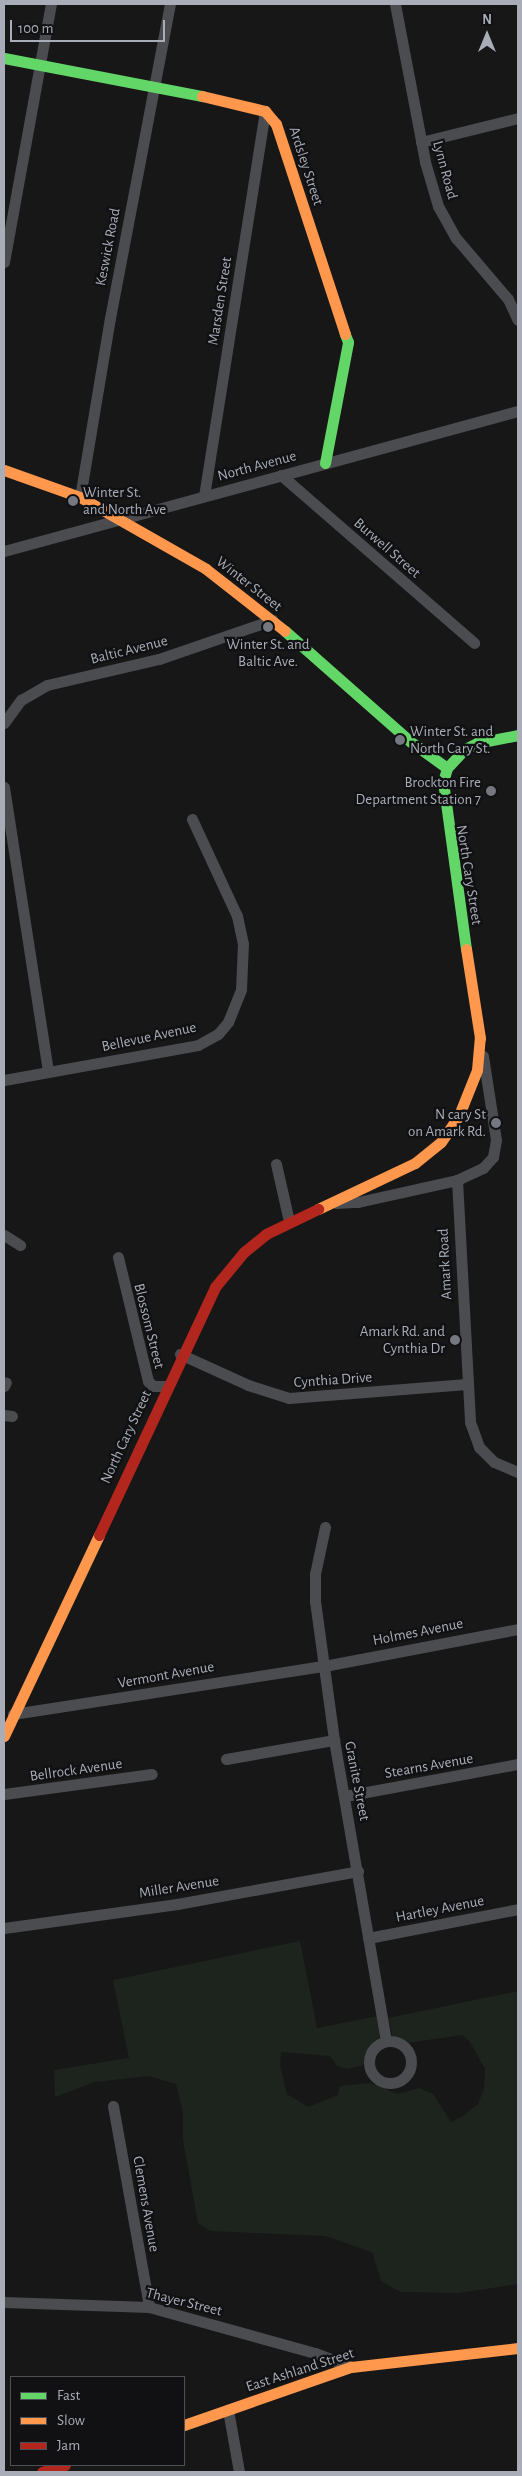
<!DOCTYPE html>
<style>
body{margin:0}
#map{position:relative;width:522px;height:2476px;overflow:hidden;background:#171717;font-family:"Alegreya Sans",sans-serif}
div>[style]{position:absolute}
.green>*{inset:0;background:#1d241e}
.street>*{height:11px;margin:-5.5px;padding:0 5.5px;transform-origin:5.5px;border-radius:5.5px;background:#4b4c50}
.street>.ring{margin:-5.5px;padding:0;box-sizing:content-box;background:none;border:11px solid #4b4c50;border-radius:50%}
.fast>*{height:11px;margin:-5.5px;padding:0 5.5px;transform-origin:5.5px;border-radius:5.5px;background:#63d668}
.slow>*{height:11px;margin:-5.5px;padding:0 5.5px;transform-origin:5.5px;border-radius:5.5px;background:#ff974d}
.jam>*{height:11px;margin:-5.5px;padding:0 5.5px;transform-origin:5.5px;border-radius:5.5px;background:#b3261e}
.dots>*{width:14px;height:14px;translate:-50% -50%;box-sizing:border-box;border:2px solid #111113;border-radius:50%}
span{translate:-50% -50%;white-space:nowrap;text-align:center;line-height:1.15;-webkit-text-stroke:4.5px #111113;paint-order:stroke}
.street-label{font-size:15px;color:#a8adb8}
.poi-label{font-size:15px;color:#a8adb8}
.left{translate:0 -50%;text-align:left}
.right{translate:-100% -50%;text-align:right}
.frame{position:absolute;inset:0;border:5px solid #a8adb8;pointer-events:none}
.legend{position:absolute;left:10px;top:2376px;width:175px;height:90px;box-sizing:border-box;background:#111113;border:1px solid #4d4f55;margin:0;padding:6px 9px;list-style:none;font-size:15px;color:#a8adb8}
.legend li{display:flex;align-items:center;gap:10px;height:25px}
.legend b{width:25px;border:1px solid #4d4f55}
.north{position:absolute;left:462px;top:10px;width:50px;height:50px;-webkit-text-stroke:4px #111113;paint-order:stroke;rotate:0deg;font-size:14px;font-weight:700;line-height:20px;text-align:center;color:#a8adb8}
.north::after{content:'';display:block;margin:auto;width:18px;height:22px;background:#a8adb8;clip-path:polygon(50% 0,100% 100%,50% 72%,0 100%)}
.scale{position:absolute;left:10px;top:20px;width:155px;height:22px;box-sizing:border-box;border:2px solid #a8adb8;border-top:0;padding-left:6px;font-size:15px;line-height:18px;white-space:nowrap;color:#a8adb8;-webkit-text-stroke:4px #111113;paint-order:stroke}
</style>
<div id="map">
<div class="green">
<i style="clip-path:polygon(300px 1941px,317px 2028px,378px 2016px,380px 2035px,363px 2065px,347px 2069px,337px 2066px,330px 2056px,281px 2052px,280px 2065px,287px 2094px,308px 2107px,338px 2095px,340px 2086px,370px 2083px,398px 2094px,419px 2088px,433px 2094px,451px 2122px,463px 2116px,478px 2104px,484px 2088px,485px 2069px,470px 2042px,463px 2035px,406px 2043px,393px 2037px,388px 2018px,518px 1991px,518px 2284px,459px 2293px,401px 2292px,381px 2281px,372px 2252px,325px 2236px,210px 2231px,198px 2223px,183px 2140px,183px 2112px,176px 2084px,148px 2076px,95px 2082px,55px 2097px,54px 2070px,129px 2058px,113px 1980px)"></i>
</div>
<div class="street">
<i style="left:395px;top:4px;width:161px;rotate:79.2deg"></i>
<i style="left:425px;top:162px;width:46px;rotate:73.5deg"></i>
<i style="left:438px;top:206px;width:37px;rotate:61deg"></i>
<i style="left:456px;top:238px;width:80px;rotate:49.6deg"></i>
<i style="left:508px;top:299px;width:23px;rotate:65deg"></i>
<i style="left:421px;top:142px;width:100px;rotate:-13.9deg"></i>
<i style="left:4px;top:262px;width:262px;rotate:-79.7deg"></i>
<i style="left:281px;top:475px;width:256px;rotate:41deg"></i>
<i style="left:204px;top:496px;width:390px;rotate:-81deg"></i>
<i style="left:80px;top:497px;width:181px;rotate:-80.5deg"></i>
<i style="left:110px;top:318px;width:320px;rotate:-79.2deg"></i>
<i style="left:4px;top:551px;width:533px;rotate:-15.24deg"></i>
<i style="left:4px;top:723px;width:29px;rotate:-54deg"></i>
<i style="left:21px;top:700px;width:30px;rotate:-30deg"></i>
<i style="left:47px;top:685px;width:115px;rotate:-13.1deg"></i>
<i style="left:159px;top:659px;width:120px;rotate:-19deg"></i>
<i style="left:4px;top:787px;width:288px;rotate:81.2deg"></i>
<i style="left:4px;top:1080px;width:197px;rotate:-10.2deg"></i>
<i style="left:198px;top:1045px;width:23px;rotate:-29deg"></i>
<i style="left:218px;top:1034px;width:16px;rotate:-50deg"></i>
<i style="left:228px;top:1022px;width:35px;rotate:-68deg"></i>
<i style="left:241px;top:989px;width:45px;rotate:-87.5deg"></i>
<i style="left:243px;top:944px;width:29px;rotate:-102deg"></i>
<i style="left:237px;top:916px;width:107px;rotate:-114.9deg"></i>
<i style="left:276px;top:1164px;width:58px;rotate:77.2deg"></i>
<i style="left:457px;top:1180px;width:242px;rotate:86.9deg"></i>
<i style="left:470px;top:1422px;width:27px;rotate:70deg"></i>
<i style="left:479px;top:1447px;width:21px;rotate:45deg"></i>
<i style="left:494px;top:1462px;width:26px;rotate:23deg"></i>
<i style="left:336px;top:1203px;width:22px;rotate:-3deg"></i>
<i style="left:358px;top:1202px;width:101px;rotate:-12.5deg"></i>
<i style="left:457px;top:1180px;width:29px;rotate:-25deg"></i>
<i style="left:483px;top:1168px;width:15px;rotate:-48deg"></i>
<i style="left:493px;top:1157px;width:17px;rotate:-80deg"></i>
<i style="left:496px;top:1140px;width:85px;rotate:-98.8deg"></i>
<i style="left:4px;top:1235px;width:19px;rotate:32deg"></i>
<i style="left:118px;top:1257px;width:128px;rotate:76.4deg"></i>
<i style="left:148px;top:1381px;width:7px;rotate:45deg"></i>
<i style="left:153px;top:1386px;width:14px"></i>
<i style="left:180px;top:1354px;width:75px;rotate:24.5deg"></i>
<i style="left:248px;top:1385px;width:43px;rotate:17.6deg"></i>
<i style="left:289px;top:1398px;width:178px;rotate:-4.5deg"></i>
<i style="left:4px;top:1386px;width:4px;rotate:-63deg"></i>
<i style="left:4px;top:1415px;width:8px;rotate:7deg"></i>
<i style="left:325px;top:1527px;width:48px;rotate:102deg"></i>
<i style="left:315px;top:1574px;width:27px;rotate:90deg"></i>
<i style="left:315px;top:1601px;width:140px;rotate:82.2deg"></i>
<i style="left:334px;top:1740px;width:305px;rotate:80.2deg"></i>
<i style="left:13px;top:1714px;width:315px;rotate:-8.8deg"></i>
<i style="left:324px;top:1666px;width:197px;rotate:-10.8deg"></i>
<i style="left:226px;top:1759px;width:110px;rotate:-10deg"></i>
<i style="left:4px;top:1794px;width:149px;rotate:-7.7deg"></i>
<i style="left:345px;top:1796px;width:176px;rotate:-10.5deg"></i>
<i style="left:4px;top:1928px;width:175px;rotate:-7.9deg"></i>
<i style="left:177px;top:1904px;width:184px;rotate:-10.3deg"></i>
<i style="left:368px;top:1938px;width:153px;rotate:-10.9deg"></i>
<i class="ring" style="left:369px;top:2041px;width:31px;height:31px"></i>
<i style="left:113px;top:2106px;width:204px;rotate:79.8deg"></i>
<i style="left:4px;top:2302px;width:145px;rotate:2deg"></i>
<i style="left:149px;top:2307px;width:172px;rotate:15.5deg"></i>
<i style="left:315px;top:2353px;width:39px;rotate:21deg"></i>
<i style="left:228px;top:2410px;width:63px;rotate:79.9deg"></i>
</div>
<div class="fast">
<i style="left:4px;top:58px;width:202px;rotate:10.9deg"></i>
<i style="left:325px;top:463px;width:123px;rotate:-79.2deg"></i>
<i style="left:348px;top:342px;width:9px;rotate:-111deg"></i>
<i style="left:285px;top:631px;width:168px;rotate:41.4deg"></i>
<i style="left:411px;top:742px;width:44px;rotate:35.8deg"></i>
<i style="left:466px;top:949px;width:169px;rotate:-97.8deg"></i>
<i style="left:443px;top:782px;width:15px;rotate:-74deg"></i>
<i style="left:447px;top:768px;width:26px;rotate:-47deg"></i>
<i style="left:465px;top:749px;width:13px;rotate:-27deg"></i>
<i style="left:477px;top:743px;width:42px;rotate:-11deg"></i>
</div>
<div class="slow">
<i style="left:202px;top:96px;width:65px;rotate:13.4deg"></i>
<i style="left:265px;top:111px;width:17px;rotate:50deg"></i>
<i style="left:276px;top:124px;width:221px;rotate:71.8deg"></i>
<i style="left:4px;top:470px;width:81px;rotate:19.6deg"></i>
<i style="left:80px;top:497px;width:145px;rotate:29.7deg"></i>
<i style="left:206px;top:569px;width:100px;rotate:38.1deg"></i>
<i style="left:318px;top:1209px;width:107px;rotate:-25.4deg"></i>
<i style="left:415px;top:1163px;width:33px;rotate:-39deg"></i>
<i style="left:441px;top:1142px;width:32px;rotate:-56deg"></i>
<i style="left:459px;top:1115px;width:48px;rotate:-68.2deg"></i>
<i style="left:477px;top:1070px;width:32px;rotate:-85deg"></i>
<i style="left:480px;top:1038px;width:90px;rotate:-98.9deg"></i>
<i style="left:4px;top:1736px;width:222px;rotate:-64.7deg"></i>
<i style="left:184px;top:2425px;width:177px;rotate:-19.2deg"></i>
<i style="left:351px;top:2367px;width:168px;rotate:-6.5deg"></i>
</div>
<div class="jam">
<i style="left:99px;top:1535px;width:274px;rotate:-64.9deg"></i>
<i style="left:215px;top:1287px;width:45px;rotate:-50.4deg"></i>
<i style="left:244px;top:1252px;width:28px;rotate:-39deg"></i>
<i style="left:266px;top:1234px;width:58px;rotate:-25.7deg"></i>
<i style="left:42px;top:2472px;width:24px;rotate:-17deg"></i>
</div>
<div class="dots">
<i style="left:73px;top:501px;background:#757880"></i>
<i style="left:268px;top:627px;background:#757880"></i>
<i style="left:400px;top:740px;background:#757880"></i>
<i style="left:491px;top:791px;background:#757880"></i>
<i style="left:496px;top:1123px;background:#757880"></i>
<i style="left:455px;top:1340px;background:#757880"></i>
</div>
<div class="street-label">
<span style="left:306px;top:166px;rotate:72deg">Ardsley Street</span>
<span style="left:445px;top:170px;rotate:75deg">Lynn Road</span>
<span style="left:108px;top:247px;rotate:-79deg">Keswick Road</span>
<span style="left:220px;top:301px;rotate:-81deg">Marsden Street</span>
<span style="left:257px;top:466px;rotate:-15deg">North Avenue</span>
<span style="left:387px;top:548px;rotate:41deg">Burwell Street</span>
<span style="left:249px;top:584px;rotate:38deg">Winter Street</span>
<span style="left:129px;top:650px;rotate:-14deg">Baltic Avenue</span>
<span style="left:469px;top:875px;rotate:81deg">North Cary Street</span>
<span style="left:149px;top:1037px;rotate:-12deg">Bellevue Avenue</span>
<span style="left:445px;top:1264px;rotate:-93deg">Amark Road</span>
<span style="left:149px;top:1326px;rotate:76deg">Blossom Street</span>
<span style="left:333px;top:1380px;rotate:-4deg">Cynthia Drive</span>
<span style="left:126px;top:1437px;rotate:-65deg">North Cary Street</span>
<span style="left:418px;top:1632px;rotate:-11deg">Holmes Avenue</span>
<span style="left:166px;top:1675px;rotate:-10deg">Vermont Avenue</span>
<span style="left:429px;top:1766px;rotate:-10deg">Stearns Avenue</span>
<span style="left:76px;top:1770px;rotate:-8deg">Bellrock Avenue</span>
<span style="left:357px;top:1781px;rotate:79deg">Granite Street</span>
<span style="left:179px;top:1887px;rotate:-9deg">Miller Avenue</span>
<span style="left:440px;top:1909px;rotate:-11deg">Hartley Avenue</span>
<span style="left:146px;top:2204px;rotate:80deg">Clemens Avenue</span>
<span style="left:184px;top:2302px;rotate:14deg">Thayer Street</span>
<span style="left:300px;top:2370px;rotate:-18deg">East Ashland Street</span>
</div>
<div class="poi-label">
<span class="left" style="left:83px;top:501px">Winter St.<br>and North Ave</span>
<span style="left:268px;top:653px">Winter St. and<br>Baltic Ave.</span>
<span class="left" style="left:410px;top:740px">Winter St. and<br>North Cary St.</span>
<span class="right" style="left:481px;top:791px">Brockton Fire<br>Department Station 7</span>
<span class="right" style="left:486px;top:1123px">N cary St<br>on Amark Rd.</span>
<span class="right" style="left:445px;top:1340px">Amark Rd. and<br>Cynthia Dr</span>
</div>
<div class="frame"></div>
<ul class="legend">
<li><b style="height:6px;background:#63d668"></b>Fast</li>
<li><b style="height:6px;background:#ff974d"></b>Slow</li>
<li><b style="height:6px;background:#b3261e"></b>Jam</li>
</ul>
<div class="north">N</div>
<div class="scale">100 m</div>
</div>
